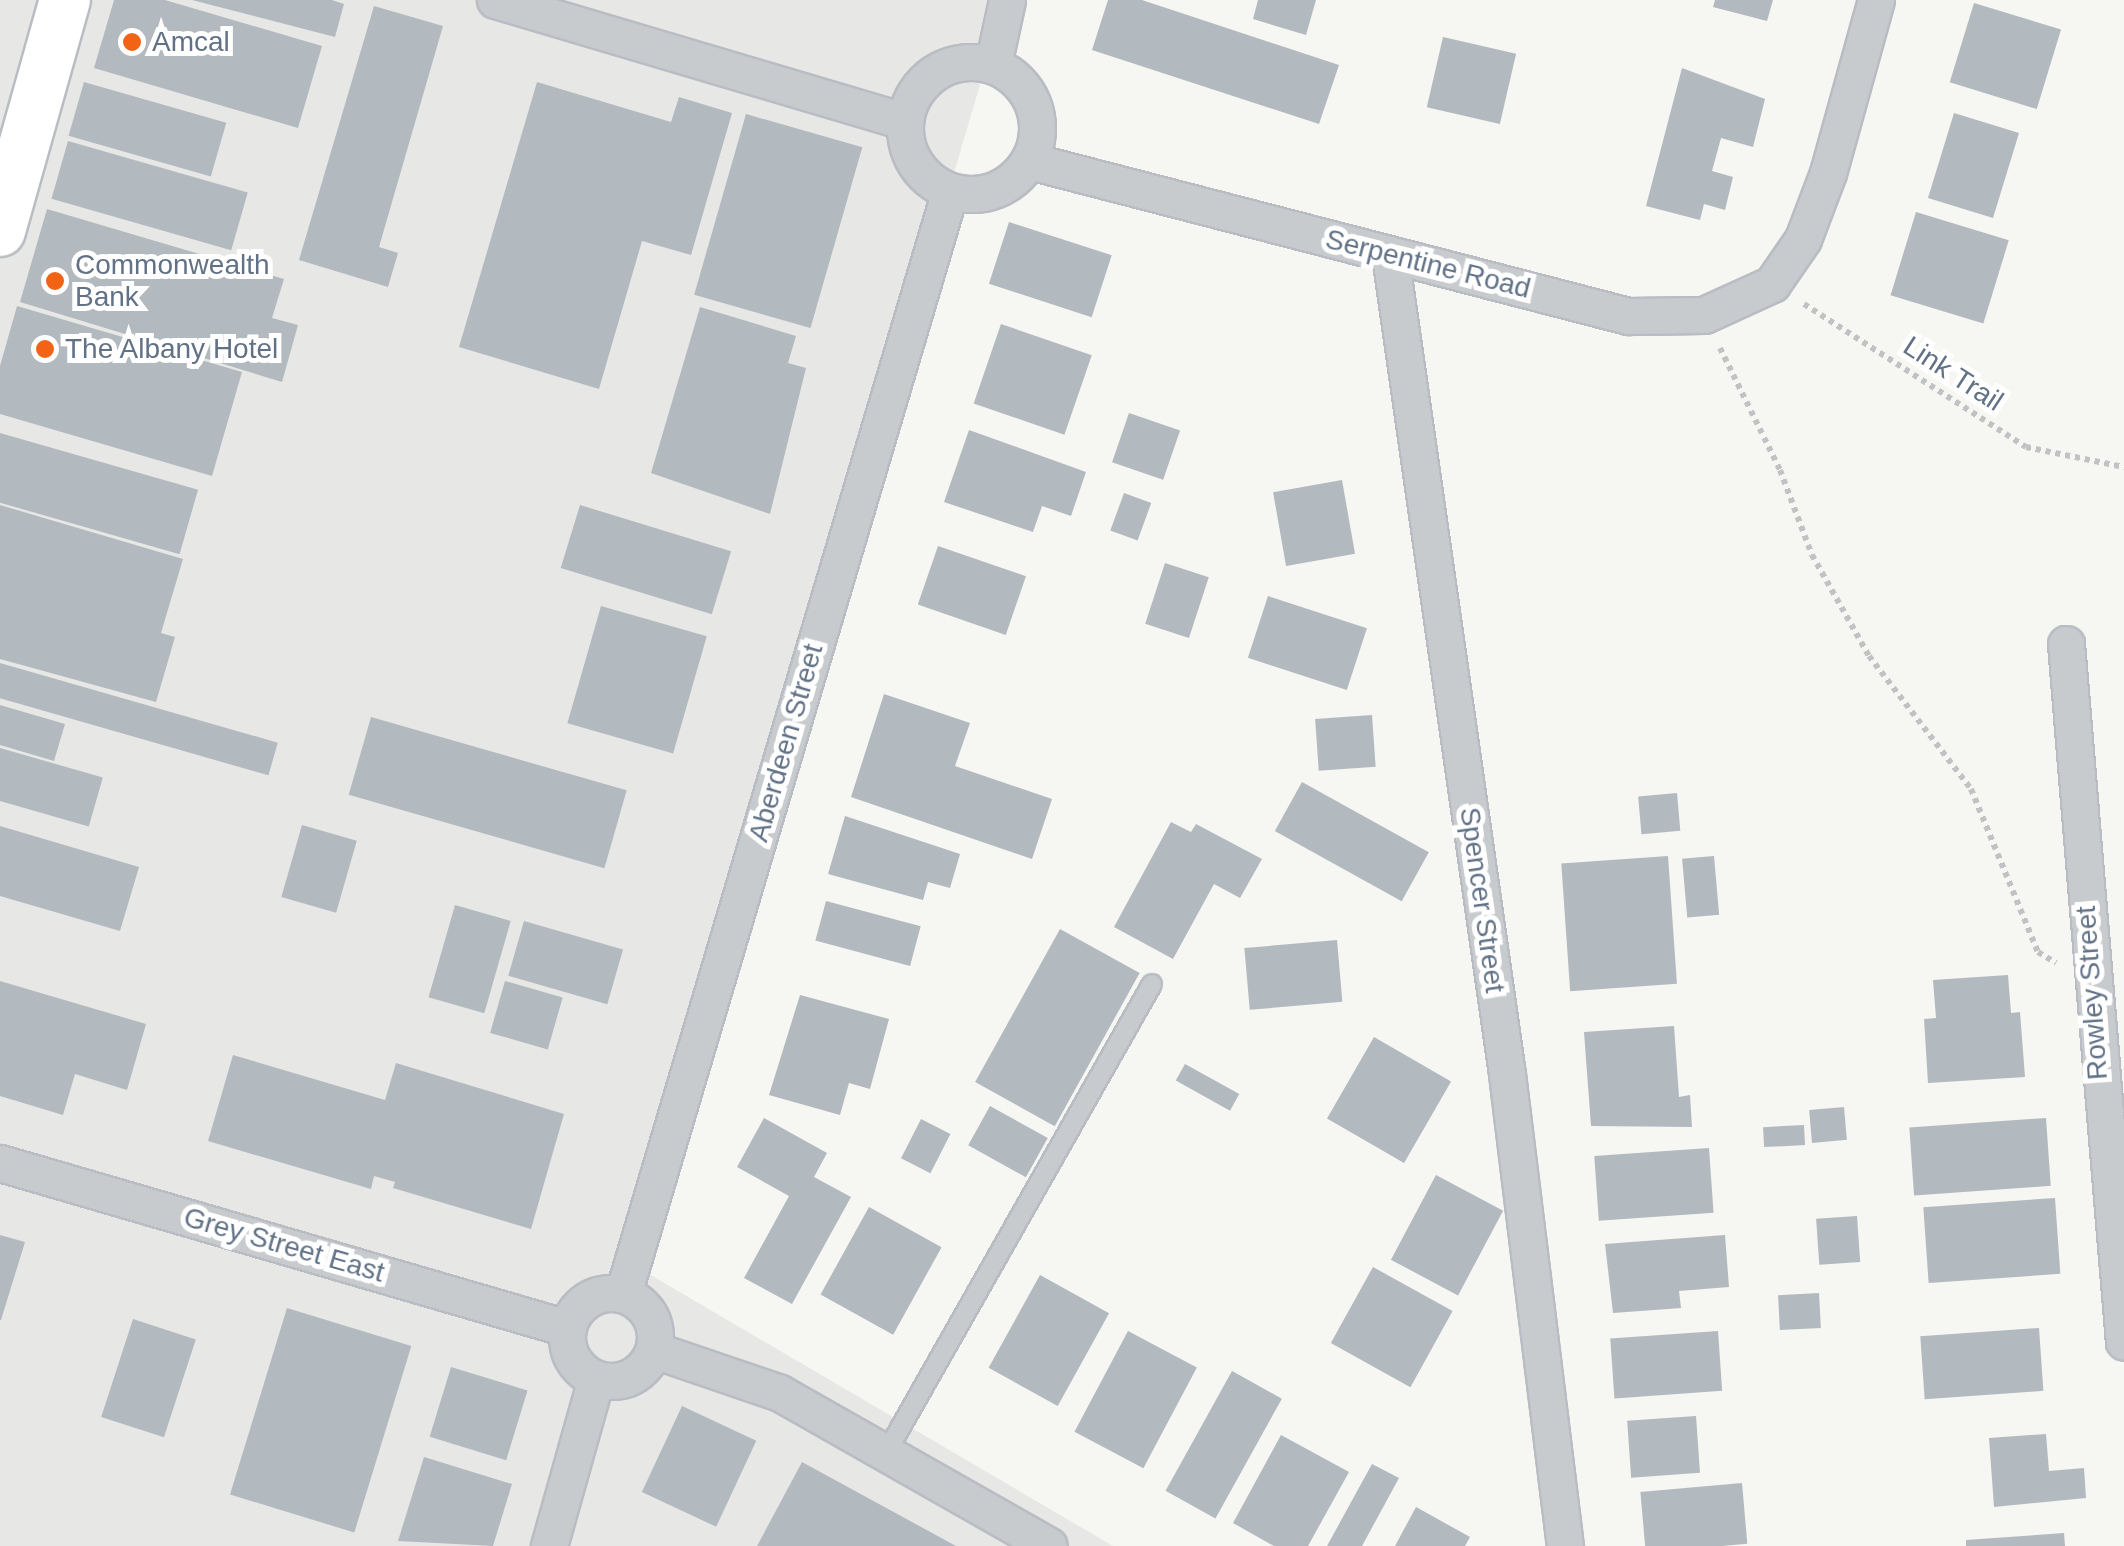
<!DOCTYPE html>
<style>
body{margin:0}
#map{position:relative;width:2124px;height:1546px;overflow:hidden;background:#f6f6f2;font-family:Helvetica,sans-serif}
div>[style]{position:absolute}
.built>*{inset:0;background:#e7e8e6}
.building>*{inset:0;background:#b2b9bf;transform-origin:0 0}
.path>*{height:6px;margin-top:-3px;transform-origin:0;background:repeating-linear-gradient(90deg,#c0c2c4 0 5px,transparent 0 10px)}
.roads{filter:drop-shadow(2px 0 #b9bdc3) drop-shadow(-2px 0 #b9bdc3) drop-shadow(0 2px #b9bdc3) drop-shadow(0 -2px #b9bdc3)}
.service>*{height:18px;margin:-9px;padding:0 9px;transform-origin:9px;border-radius:9px;background:#c8cbce}
.minor>*{height:35px;margin:-17.5px;padding:0 17.5px;transform-origin:17.5px;border-radius:17.5px;background:#c8cbce}
.minor>.ring{margin:-17.5px;padding:0;box-sizing:content-box;background:none;border:35px solid #c8cbce;border-radius:50%}
.secondary>*{height:50px;margin:-25px;padding:0 25px;transform-origin:25px;border-radius:25px;background:#fff}
.dots>*{width:28px;height:28px;translate:-50% -50%;box-sizing:border-box;border:5px solid #fff;border-radius:50%}
span{translate:-50% -50%;white-space:nowrap;text-align:center;line-height:1.15;-webkit-text-stroke:10px #fff;paint-order:stroke}
.poi-label{font-size:28px;color:#627286}
.left{translate:0 -50%;text-align:left}
.street-label{font-size:28px;color:#627286}
</style>
<div id="map">
<div class="built">
<i style="clip-path:polygon(0 0,1005px 0,632px 1264px,1113px 1546px,0 1546px)"></i>
</div>
<div class="building">
<i style="clip-path:polygon(114px 0,165px 0,322px 46px,298px 128px,94px 68px)"></i>
<i style="clip-path:polygon(192px 0,332px 0,344px 4px,335px 37px)"></i>
<i style="clip-path:polygon(1108px 0,1142px 0,1339px 65px,1319px 124px,1092px 50px)"></i>
<i style="clip-path:polygon(1258px 0,1316px 0,1306px 35px,1253px 19px)"></i>
<i style="clip-path:polygon(1715px 0,1773px 0,1767px 21px,1713px 7px)"></i>
<i style="left:1974px;top:3px;width:91px;height:83px;rotate:17deg"></i>
<i style="clip-path:polygon(374px 6px,443px 26px,379px 247px,398px 253px,388px 287px,299px 260px)"></i>
<i style="left:1443px;top:37px;width:75px;height:72px;rotate:13deg"></i>
<i style="clip-path:polygon(1682px 68px,1765px 99px,1753px 147px,1721px 138px,1712px 171px,1733px 177px,1725px 210px,1704px 204px,1700px 220px,1646px 206px)"></i>
<i style="left:84px;top:82px;width:148px;height:56px;rotate:16deg"></i>
<i style="clip-path:polygon(537px 82px,671px 122px,679px 97px,732px 113px,691px 255px,642px 241px,599px 389px,459px 347px)"></i>
<i style="left:1954px;top:113px;width:68px;height:89px;rotate:17deg"></i>
<i style="left:746px;top:114px;width:121px;height:188px;rotate:16deg"></i>
<i style="left:68px;top:141px;width:187px;height:60px;rotate:16deg"></i>
<i style="clip-path:polygon(47px 209px,284px 279px,272px 318px,298px 325px,282px 382px,20px 302px)"></i>
<i style="left:1916px;top:212px;width:97px;height:87px;rotate:17deg"></i>
<i style="left:1009px;top:222px;width:108px;height:65px;rotate:18deg"></i>
<i style="clip-path:polygon(17px 306px,242px 372px,212px 476px,0 414px,0 366px)"></i>
<i style="clip-path:polygon(700px 307px,796px 336px,788px 363px,806px 368px,770px 514px,651px 473px)"></i>
<i style="left:1001px;top:324px;width:96px;height:84px;rotate:19deg"></i>
<i style="left:1129px;top:413px;width:54px;height:52px;rotate:19deg"></i>
<i style="clip-path:polygon(969px 430px,1086px 472px,1071px 516px,1042px 506px,1033px 532px,944px 502px)"></i>
<i style="left:0;top:433px;width:206px;height:67px;rotate:16deg"></i>
<i style="left:1342px;top:480px;width:75px;height:70px;rotate:80deg"></i>
<i style="left:1124px;top:493px;width:29px;height:40px;rotate:20deg"></i>
<i style="clip-path:polygon(0 505px,183px 559px,161px 633px,175px 637px,156px 702px,0 659px)"></i>
<i style="left:580px;top:505px;width:158px;height:66px;rotate:17deg"></i>
<i style="left:938px;top:546px;width:93px;height:62px;rotate:19deg"></i>
<i style="left:1165px;top:563px;width:46px;height:64px;rotate:18deg"></i>
<i style="left:1268px;top:596px;width:104px;height:65px;rotate:18deg"></i>
<i style="left:601px;top:606px;width:110px;height:122px;rotate:16deg"></i>
<i style="left:0;top:663px;width:289px;height:34px;rotate:16deg"></i>
<i style="clip-path:polygon(884px 694px,970px 723px,955px 766px,1052px 799px,1032px 859px,851px 797px)"></i>
<i style="clip-path:polygon(0 705px,65px 724px,54px 761px,0 745px)"></i>
<i style="left:1372px;top:715px;width:52px;height:57px;rotate:86deg"></i>
<i style="left:371px;top:717px;width:266px;height:81px;rotate:16deg"></i>
<i style="left:0;top:748px;width:107px;height:51px;rotate:16deg"></i>
<i style="left:1302px;top:782px;width:145px;height:56px;rotate:29deg"></i>
<i style="left:1677px;top:793px;width:38px;height:39px;rotate:85deg"></i>
<i style="clip-path:polygon(845px 816px,960px 854px,950px 888px,928px 882px,923px 900px,828px 874px)"></i>
<i style="clip-path:polygon(1171px 822px,1191px 832px,1196px 824px,1262px 859px,1240px 898px,1214px 884px,1173px 959px,1114px 927px)"></i>
<i style="left:302px;top:825px;width:57px;height:75px;rotate:16deg"></i>
<i style="clip-path:polygon(0 826px,139px 867px,120px 931px,0 896px)"></i>
<i style="left:1668px;top:856px;width:128px;height:107px;rotate:86deg"></i>
<i style="left:1714px;top:856px;width:59px;height:32px;rotate:85deg"></i>
<i style="left:826px;top:901px;width:98px;height:41px;rotate:15deg"></i>
<i style="left:455px;top:905px;width:58px;height:96px;rotate:16deg"></i>
<i style="left:524px;top:921px;width:103px;height:57px;rotate:16deg"></i>
<i style="left:1060px;top:929px;width:91px;height:175px;rotate:29deg"></i>
<i style="left:1337px;top:940px;width:62px;height:93px;rotate:85deg"></i>
<i style="clip-path:polygon(2008px 975px,2011px 1013px,2020px 1012px,2025px 1077px,1928px 1083px,1924px 1019px,1936px 1018px,1933px 980px)"></i>
<i style="clip-path:polygon(0 981px,146px 1024px,127px 1090px,75px 1074px,63px 1115px,0 1096px)"></i>
<i style="left:505px;top:981px;width:60px;height:54px;rotate:16deg"></i>
<i style="clip-path:polygon(800px 995px,889px 1019px,870px 1089px,849px 1083px,840px 1115px,769px 1095px)"></i>
<i style="clip-path:polygon(1674px 1026px,1679px 1097px,1690px 1095px,1692px 1127px,1591px 1126px,1584px 1032px)"></i>
<i style="left:1374px;top:1037px;width:89px;height:94px;rotate:30deg"></i>
<i style="clip-path:polygon(233px 1055px,385px 1100px,396px 1063px,564px 1114px,531px 1229px,393px 1188px,395px 1182px,374px 1176px,371px 1189px,208px 1141px)"></i>
<i style="left:1185px;top:1064px;width:62px;height:19px;rotate:29deg"></i>
<i style="left:990px;top:1106px;width:66px;height:45px;rotate:29deg"></i>
<i style="left:1844px;top:1107px;width:33px;height:35px;rotate:85deg"></i>
<i style="clip-path:polygon(764px 1118px,827px 1153px,814px 1177px,851px 1197px,792px 1304px,744px 1278px,789px 1196px,737px 1167px)"></i>
<i style="left:2046px;top:1118px;width:68px;height:137px;rotate:86deg"></i>
<i style="left:921px;top:1119px;width:33px;height:44px;rotate:27deg"></i>
<i style="left:1804px;top:1125px;width:20px;height:41px;rotate:87deg"></i>
<i style="left:1709px;top:1148px;width:65px;height:115px;rotate:86deg"></i>
<i style="left:1436px;top:1175px;width:76px;height:96px;rotate:28deg"></i>
<i style="left:2055px;top:1198px;width:76px;height:132px;rotate:86deg"></i>
<i style="left:869px;top:1207px;width:83px;height:100px;rotate:29deg"></i>
<i style="left:1857px;top:1216px;width:46px;height:41px;rotate:86deg"></i>
<i style="clip-path:polygon(0 1235px,25px 1242px,1px 1320px,0 1320px)"></i>
<i style="clip-path:polygon(1725px 1235px,1729px 1287px,1679px 1291px,1681px 1308px,1613px 1313px,1605px 1244px)"></i>
<i style="left:1373px;top:1267px;width:91px;height:87px;rotate:29deg"></i>
<i style="left:1040px;top:1275px;width:79px;height:106px;rotate:29deg"></i>
<i style="left:1819px;top:1293px;width:35px;height:41px;rotate:87deg"></i>
<i style="left:287px;top:1308px;width:130px;height:195px;rotate:17deg"></i>
<i style="left:133px;top:1319px;width:66px;height:103px;rotate:18deg"></i>
<i style="left:2039px;top:1328px;width:63px;height:119px;rotate:86deg"></i>
<i style="left:1128px;top:1331px;width:78px;height:114px;rotate:28deg"></i>
<i style="left:1718px;top:1331px;width:60px;height:108px;rotate:86deg"></i>
<i style="left:451px;top:1367px;width:80px;height:73px;rotate:17deg"></i>
<i style="left:1232px;top:1371px;width:57px;height:137px;rotate:29deg"></i>
<i style="left:682px;top:1406px;width:82px;height:95px;rotate:25deg"></i>
<i style="left:1696px;top:1416px;width:57px;height:69px;rotate:86deg"></i>
<i style="clip-path:polygon(2046px 1434px,2049px 1471px,2084px 1468px,2086px 1498px,1994px 1507px,1989px 1438px)"></i>
<i style="clip-path:polygon(1281px 1435px,1349px 1472px,1308px 1546px,1274px 1546px,1233px 1523px)"></i>
<i style="clip-path:polygon(424px 1457px,512px 1484px,493px 1546px,398px 1541px)"></i>
<i style="clip-path:polygon(802px 1462px,956px 1546px,757px 1546px)"></i>
<i style="clip-path:polygon(1372px 1464px,1399px 1478px,1362px 1546px,1327px 1546px)"></i>
<i style="left:1742px;top:1483px;width:61px;height:102px;rotate:85deg"></i>
<i style="clip-path:polygon(1416px 1507px,1470px 1537px,1465px 1546px,1395px 1546px)"></i>
<i style="clip-path:polygon(2064px 1533px,2065px 1546px,1966px 1546px,1966px 1540px)"></i>
</div>
<div class="path">
<i style="left:1804px;top:304px;width:264px;rotate:32.8deg"></i>
<i style="left:2026px;top:447px;width:100px;rotate:11.5deg"></i>
<i style="left:1720px;top:348px;width:136px;rotate:63.8deg"></i>
<i style="left:1780px;top:470px;width:91px;rotate:69.4deg"></i>
<i style="left:1812px;top:555px;width:116px;rotate:60.6deg"></i>
<i style="left:1869px;top:656px;width:168px;rotate:52.5deg"></i>
<i style="left:1971px;top:789px;width:176px;rotate:67.7deg"></i>
<i style="left:2038px;top:952px;width:21px;rotate:31deg"></i>
</div>
<div class="roads">
<div class="service">
<i style="left:886px;top:1453px;width:539px;rotate:-60.44deg"></i>
</div>
<div class="minor">
<i style="left:495px;top:0;width:427px;rotate:16.5deg"></i>
<i class="ring" style="left:905px;top:62px;width:97px;height:97px"></i>
<i style="left:993px;top:65px;width:66px;rotate:-77.8deg"></i>
<i style="left:1030px;top:161px;width:618px;rotate:14.53deg"></i>
<i style="left:1628px;top:316px;width:76px;rotate:-0.8deg"></i>
<i style="left:1704px;top:315px;width:75px;rotate:-24.5deg"></i>
<i style="left:1772px;top:284px;width:55px;rotate:-55.4deg"></i>
<i style="left:1803px;top:239px;width:71px;rotate:-69.3deg"></i>
<i style="left:1828px;top:173px;width:180px;rotate:-74.5deg"></i>
<i style="left:1390px;top:255px;width:827px;rotate:81.87deg"></i>
<i style="left:1507px;top:1074px;width:476px;rotate:83deg"></i>
<i style="left:2066px;top:644px;width:700px;rotate:85.25deg"></i>
<i style="left:0;top:1163px;width:591px;rotate:16.23deg"></i>
<i class="ring" style="left:567px;top:1293px;width:53px;height:53px"></i>
<i style="left:623px;top:1294px;width:1150px;rotate:-73.49deg"></i>
<i style="left:654px;top:1350px;width:133px;rotate:18.8deg"></i>
<i style="left:780px;top:1393px;width:309px;rotate:29.6deg"></i>
<i style="left:549px;top:1546px;width:173px;rotate:-74.3deg"></i>
</div>
<div class="secondary">
<i style="left:0;top:231px;width:240px;rotate:-74.3deg"></i>
</div>
</div>
<div class="dots">
<i style="left:132px;top:42px;background:#f36315"></i>
<i style="left:55px;top:281px;background:#f36315"></i>
<i style="left:45px;top:349px;background:#f36315"></i>
</div>
<div class="poi-label">
<span class="left" style="left:152px;top:42px">Amcal</span>
<span class="left" style="left:75px;top:281px">Commonwealth<br>Bank</span>
<span class="left" style="left:65px;top:349px">The Albany Hotel</span>
</div>
<div class="street-label">
<span style="left:1428px;top:264px;rotate:14deg">Serpentine Road</span>
<span style="left:1953px;top:374px;rotate:33deg">Link Trail</span>
<span style="left:786px;top:743px;rotate:-74deg">Aberdeen Street</span>
<span style="left:1482px;top:900px;rotate:82deg">Spencer Street</span>
<span style="left:2092px;top:993px;rotate:-94deg">Rowley Street</span>
<span style="left:284px;top:1245px;rotate:16deg">Grey Street East</span>
</div>
</div>
